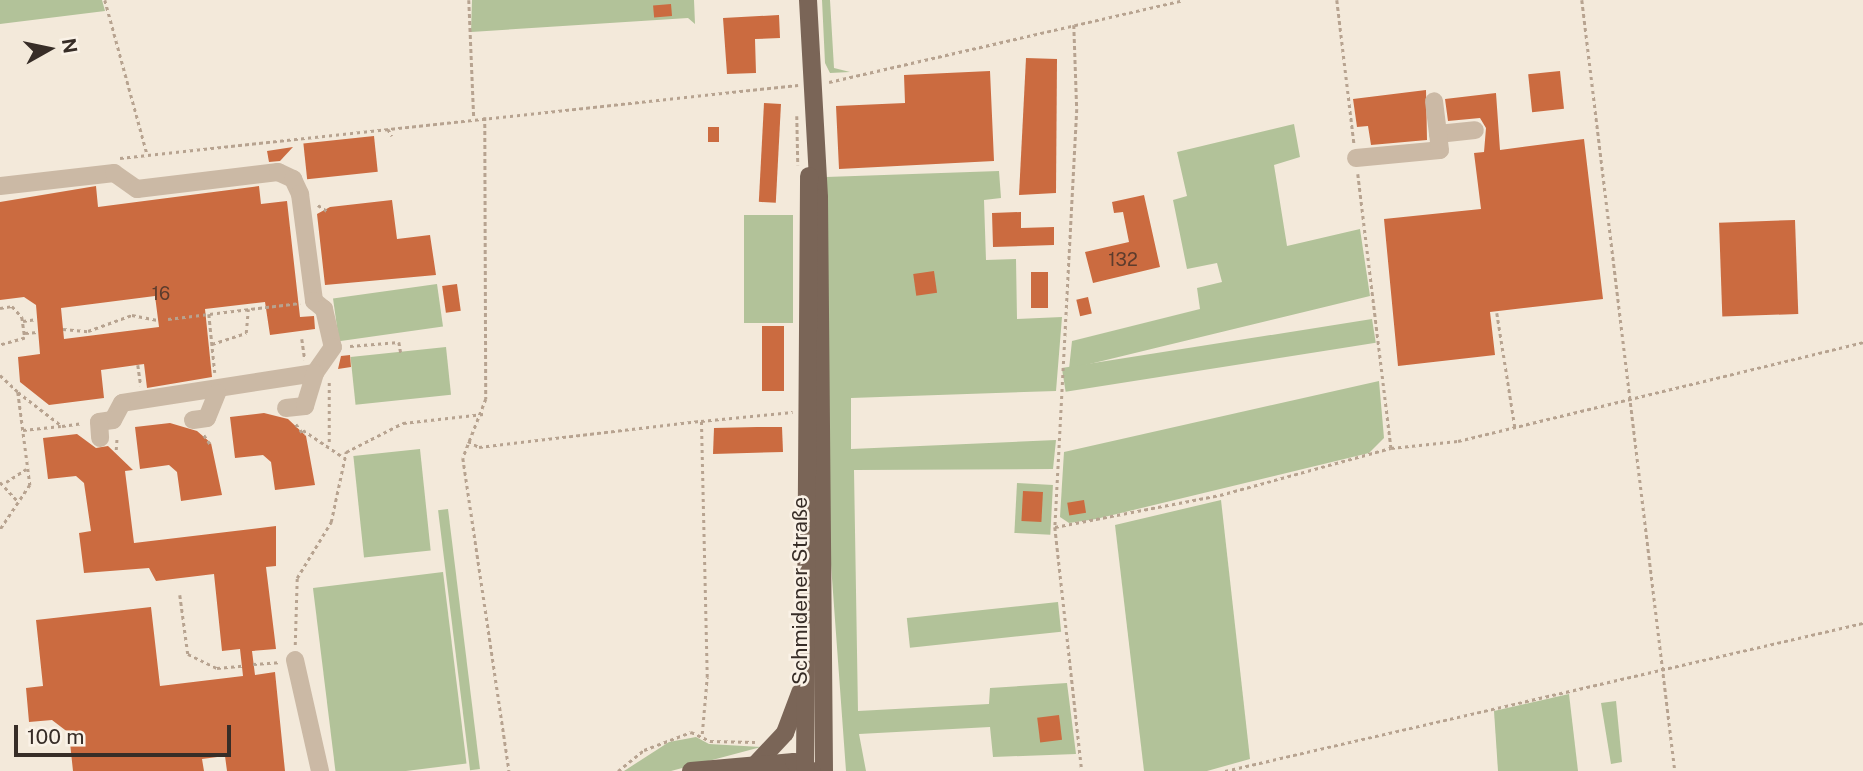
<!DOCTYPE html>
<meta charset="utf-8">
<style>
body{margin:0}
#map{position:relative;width:1863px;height:771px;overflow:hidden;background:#f3e9da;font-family:"Public Sans",sans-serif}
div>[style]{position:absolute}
.green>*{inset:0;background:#b2c299;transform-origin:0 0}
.building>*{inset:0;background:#cb6b40;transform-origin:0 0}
.path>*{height:2.5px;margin-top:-1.25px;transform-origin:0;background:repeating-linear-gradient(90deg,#b7a390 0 3.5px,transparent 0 7px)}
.minor>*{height:18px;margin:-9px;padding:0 9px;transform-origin:9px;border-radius:9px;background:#cbb9a5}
.major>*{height:18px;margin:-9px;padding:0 9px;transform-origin:9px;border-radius:9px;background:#7a6557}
span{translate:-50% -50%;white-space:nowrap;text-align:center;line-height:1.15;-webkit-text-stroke:5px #faf2e7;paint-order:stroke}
.number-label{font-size:18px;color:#5c3c2d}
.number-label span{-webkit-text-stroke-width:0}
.street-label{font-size:21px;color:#372d27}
.north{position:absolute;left:14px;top:14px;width:70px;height:70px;-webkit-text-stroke:5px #faf2e7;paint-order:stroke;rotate:81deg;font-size:19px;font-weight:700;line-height:28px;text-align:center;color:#372d27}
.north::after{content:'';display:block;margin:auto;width:24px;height:32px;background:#372d27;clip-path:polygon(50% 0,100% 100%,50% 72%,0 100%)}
.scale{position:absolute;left:14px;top:725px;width:217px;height:32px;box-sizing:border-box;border:4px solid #372d27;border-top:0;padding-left:9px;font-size:21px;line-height:24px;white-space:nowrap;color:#372d27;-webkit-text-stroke:5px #faf2e7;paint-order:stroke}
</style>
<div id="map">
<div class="green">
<i style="clip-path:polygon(0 0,102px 0,105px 11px,0 24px)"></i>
<i style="clip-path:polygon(472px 0,694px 0,695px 24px,688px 18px,471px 32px)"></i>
<i style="clip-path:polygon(822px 0,830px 0,834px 68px,850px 72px,830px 73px,825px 63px)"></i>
<i style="clip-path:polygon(1294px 124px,1300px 157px,1274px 165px,1287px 246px,1360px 229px,1370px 296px,1069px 369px,1072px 341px,1200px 309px,1197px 288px,1222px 282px,1217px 263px,1187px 269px,1173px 200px,1187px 196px,1177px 152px)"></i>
<i style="clip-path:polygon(999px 171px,1001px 198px,984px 200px,986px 260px,1016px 259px,1017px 319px,1062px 317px,1056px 391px,851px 398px,851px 449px,1056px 440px,1053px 469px,854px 470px,858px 711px,989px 704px,990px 688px,1067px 683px,1076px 754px,993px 757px,990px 727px,859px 734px,866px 771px,846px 771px,830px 551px,826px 177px)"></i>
<i style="left:744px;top:215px;width:49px;height:108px"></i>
<i style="left:437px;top:284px;width:43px;height:105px;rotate:82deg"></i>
<i style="left:1372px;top:319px;width:24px;height:314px;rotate:81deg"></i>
<i style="left:446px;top:347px;width:48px;height:96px;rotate:84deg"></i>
<i style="clip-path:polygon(1379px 381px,1384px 438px,1369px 453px,1096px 519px,1069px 523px,1060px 517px,1064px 452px)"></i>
<i style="left:420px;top:449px;width:102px;height:67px;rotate:84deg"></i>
<i style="left:1017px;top:483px;width:36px;height:50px;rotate:3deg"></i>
<i style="clip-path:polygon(1221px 500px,1250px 759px,1207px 771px,1144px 771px,1115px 525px)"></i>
<i style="left:448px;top:509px;width:262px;height:10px;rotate:83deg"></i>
<i style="left:443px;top:572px;width:193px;height:131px;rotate:83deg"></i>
<i style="left:1058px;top:602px;width:30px;height:152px;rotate:84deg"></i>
<i style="clip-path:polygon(1569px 694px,1578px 771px,1498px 771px,1494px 711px)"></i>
<i style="clip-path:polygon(1616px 701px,1622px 762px,1611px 764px,1601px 703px)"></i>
<i style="clip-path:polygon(696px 737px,709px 744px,761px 747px,671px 771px,624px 771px,669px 742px)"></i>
</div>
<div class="building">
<i style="left:671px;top:4px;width:12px;height:18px;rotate:85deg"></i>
<i style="clip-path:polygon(779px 15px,780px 38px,755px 39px,756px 73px,727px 74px,723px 18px)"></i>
<i style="clip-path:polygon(1026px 58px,1057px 59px,1056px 193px,1019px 195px)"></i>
<i style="clip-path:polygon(990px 71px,994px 161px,839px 169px,836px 106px,905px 103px,904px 75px)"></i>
<i style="left:1560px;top:71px;width:38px;height:32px;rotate:84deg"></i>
<i style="clip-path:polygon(1426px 90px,1427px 140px,1371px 145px,1368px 126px,1357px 127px,1353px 99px)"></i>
<i style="clip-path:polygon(1496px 93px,1500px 150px,1584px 139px,1603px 299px,1490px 312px,1495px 355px,1398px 366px,1384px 219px,1481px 209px,1474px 153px,1484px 152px,1486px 128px,1480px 118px,1448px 121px,1445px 99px)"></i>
<i style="left:764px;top:103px;width:17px;height:99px;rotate:3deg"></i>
<i style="left:708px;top:127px;width:11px;height:15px"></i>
<i style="left:374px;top:136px;width:36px;height:71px;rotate:84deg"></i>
<i style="clip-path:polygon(293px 147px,280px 161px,269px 162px,267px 151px)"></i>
<i style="clip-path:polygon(evenodd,96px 186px,98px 207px,259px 186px,261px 204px,287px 201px,300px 317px,314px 316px,315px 329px,270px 335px,265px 302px,205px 309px,212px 377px,147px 388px,144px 364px,101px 370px,104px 398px,49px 405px,20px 382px,18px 357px,40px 354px,36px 305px,24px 297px,0 300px,0 202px,96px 186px,155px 296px,159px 327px,64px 339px,61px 308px,155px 296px)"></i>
<i style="clip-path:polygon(1144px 195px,1160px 267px,1093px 283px,1085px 252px,1129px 242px,1123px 212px,1114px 213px,1112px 202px)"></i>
<i style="clip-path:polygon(392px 200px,397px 239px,430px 235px,436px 275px,325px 285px,317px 214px,330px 207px)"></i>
<i style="clip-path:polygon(1021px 212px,1021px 228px,1054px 227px,1054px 245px,993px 247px,992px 213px)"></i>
<i style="left:1795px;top:220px;width:94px;height:76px;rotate:88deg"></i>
<i style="left:934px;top:271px;width:22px;height:21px;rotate:82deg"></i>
<i style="left:1031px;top:272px;width:17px;height:36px"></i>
<i style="left:457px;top:284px;width:27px;height:15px;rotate:82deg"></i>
<i style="left:1088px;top:297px;width:17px;height:12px;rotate:77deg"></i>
<i style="left:762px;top:326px;width:22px;height:65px"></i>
<i style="clip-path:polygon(350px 355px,351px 367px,338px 369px,341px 356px)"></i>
<i style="clip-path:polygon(264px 413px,288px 419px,306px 436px,315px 485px,275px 490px,271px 462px,263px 455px,235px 458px,230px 417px)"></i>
<i style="clip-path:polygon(170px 423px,197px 431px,211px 443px,222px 495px,181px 501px,177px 472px,169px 465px,140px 469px,135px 427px)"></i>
<i style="clip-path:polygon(757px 427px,782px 427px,783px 452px,713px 454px,714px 428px)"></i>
<i style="clip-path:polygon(77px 434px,96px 448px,108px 446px,133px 470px,125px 471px,134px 543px,276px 526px,276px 566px,266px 567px,276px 649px,252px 651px,255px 675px,275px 672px,285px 771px,227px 771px,225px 756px,202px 759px,204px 771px,73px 771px,69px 733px,52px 720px,29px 722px,26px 688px,43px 686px,36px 620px,151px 607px,160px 686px,243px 676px,240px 649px,222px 651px,214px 574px,156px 581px,149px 568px,84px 573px,79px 533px,91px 531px,84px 483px,76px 476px,48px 479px,43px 438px)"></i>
<i style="left:1023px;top:491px;width:20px;height:30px;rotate:3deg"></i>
<i style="left:1084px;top:500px;width:13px;height:17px;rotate:81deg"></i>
<i style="left:1059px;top:715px;width:25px;height:22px;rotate:83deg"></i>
</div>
<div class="path">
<i style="left:105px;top:0;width:160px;rotate:74.7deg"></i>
<i style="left:469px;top:0;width:118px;rotate:87.6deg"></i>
<i style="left:1337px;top:0;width:144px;rotate:83.2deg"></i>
<i style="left:1582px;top:0;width:777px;rotate:83.12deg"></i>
<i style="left:1074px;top:25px;width:84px;rotate:88deg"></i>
<i style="left:1077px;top:109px;width:419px;rotate:93deg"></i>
<i style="left:1055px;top:527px;width:245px;rotate:83.7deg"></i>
<i style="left:829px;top:82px;width:364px;rotate:-13deg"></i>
<i style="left:797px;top:116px;width:49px;rotate:88.8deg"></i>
<i style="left:485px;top:117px;width:282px;rotate:89.8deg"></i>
<i style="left:486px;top:399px;width:63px;rotate:111.3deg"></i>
<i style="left:463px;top:458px;width:316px;rotate:81.6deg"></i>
<i style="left:388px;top:129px;width:8px;rotate:60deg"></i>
<i style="left:120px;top:158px;width:682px;rotate:-6.15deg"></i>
<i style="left:1358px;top:174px;width:276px;rotate:83.1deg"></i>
<i style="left:1391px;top:448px;width:67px;rotate:-6deg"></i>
<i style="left:1458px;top:441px;width:417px;rotate:-13.7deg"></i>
<i style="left:318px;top:205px;width:11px;rotate:34deg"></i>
<i style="left:0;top:308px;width:12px;rotate:-9deg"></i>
<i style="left:12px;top:306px;width:15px;rotate:48deg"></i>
<i style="left:22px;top:317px;width:21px;rotate:82deg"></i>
<i style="left:25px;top:338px;width:26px;rotate:164deg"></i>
<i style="left:1497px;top:313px;width:115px;rotate:81deg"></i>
<i style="left:209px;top:314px;width:59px;rotate:84.2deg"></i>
<i style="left:168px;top:319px;width:133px;rotate:-6.9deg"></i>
<i style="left:23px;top:321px;width:14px;rotate:-8deg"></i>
<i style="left:63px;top:329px;width:25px;rotate:5deg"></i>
<i style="left:88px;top:331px;width:47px;rotate:-20deg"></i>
<i style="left:132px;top:315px;width:26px;rotate:11deg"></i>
<i style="left:25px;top:333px;width:13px;rotate:-4deg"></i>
<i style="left:302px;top:339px;width:21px;rotate:82deg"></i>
<i style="left:212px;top:344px;width:36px;rotate:-18deg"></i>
<i style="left:246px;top:333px;width:24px;rotate:-85deg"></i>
<i style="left:350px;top:346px;width:49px;rotate:-4.7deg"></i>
<i style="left:399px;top:342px;width:11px;rotate:80deg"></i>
<i style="left:138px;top:365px;width:21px;rotate:82deg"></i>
<i style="left:0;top:375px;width:25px;rotate:43deg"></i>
<i style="left:18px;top:392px;width:94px;rotate:82.6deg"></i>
<i style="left:30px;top:485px;width:54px;rotate:123.7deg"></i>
<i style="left:18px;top:392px;width:56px;rotate:37.7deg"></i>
<i style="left:62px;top:426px;width:21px;rotate:-8deg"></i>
<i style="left:296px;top:424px;width:14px;rotate:54deg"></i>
<i style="left:23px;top:430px;width:38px;rotate:-6deg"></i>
<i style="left:303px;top:430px;width:48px;rotate:34deg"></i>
<i style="left:204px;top:435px;width:11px;rotate:56deg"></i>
<i style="left:468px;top:441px;width:13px;rotate:29deg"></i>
<i style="left:479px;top:447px;width:224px;rotate:-6.7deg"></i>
<i style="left:329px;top:442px;width:62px;rotate:-90deg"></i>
<i style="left:116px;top:450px;width:14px;rotate:-86deg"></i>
<i style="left:0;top:482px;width:26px;rotate:47deg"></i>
<i style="left:6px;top:482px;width:24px;rotate:-33deg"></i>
<i style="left:1055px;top:527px;width:168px;rotate:-11deg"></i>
<i style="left:1220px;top:495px;width:177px;rotate:-15.4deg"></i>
<i style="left:180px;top:595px;width:60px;rotate:82.3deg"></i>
<i style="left:188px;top:654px;width:32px;rotate:26deg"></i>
<i style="left:217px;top:668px;width:25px;rotate:-5deg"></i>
<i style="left:295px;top:645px;width:67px;rotate:-88.3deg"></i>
<i style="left:297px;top:578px;width:66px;rotate:-58.7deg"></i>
<i style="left:331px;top:522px;width:72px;rotate:-77.9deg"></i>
<i style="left:346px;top:452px;width:64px;rotate:-27deg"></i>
<i style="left:403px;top:423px;width:81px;rotate:-6.4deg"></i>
<i style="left:253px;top:664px;width:26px;rotate:-4deg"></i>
<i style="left:702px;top:734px;width:57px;rotate:-85deg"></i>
<i style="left:707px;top:677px;width:256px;rotate:-91.3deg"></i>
<i style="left:701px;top:421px;width:92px;rotate:-5.6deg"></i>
<i style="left:618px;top:771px;width:33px;rotate:-39deg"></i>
<i style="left:644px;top:750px;width:50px;rotate:-21deg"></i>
<i style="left:691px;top:732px;width:21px;rotate:25deg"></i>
<i style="left:710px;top:741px;width:45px;rotate:1.3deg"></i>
<i style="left:1225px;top:771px;width:655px;rotate:-13.06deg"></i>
</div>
<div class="minor">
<i style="left:1438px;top:134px;width:37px;rotate:-6deg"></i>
<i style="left:1356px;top:158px;width:84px;rotate:-5.4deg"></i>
<i style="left:1440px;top:150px;width:49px;rotate:-97deg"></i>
<i style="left:0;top:186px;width:115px;rotate:-6.5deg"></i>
<i style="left:114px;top:173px;width:28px;rotate:35deg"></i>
<i style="left:137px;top:189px;width:142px;rotate:-6.9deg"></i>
<i style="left:278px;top:172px;width:17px;rotate:25deg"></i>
<i style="left:293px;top:179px;width:17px;rotate:65deg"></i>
<i style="left:300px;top:194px;width:108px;rotate:82.5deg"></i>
<i style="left:314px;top:301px;width:13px;rotate:39deg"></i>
<i style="left:324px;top:309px;width:39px;rotate:77deg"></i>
<i style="left:333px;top:347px;width:32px;rotate:125deg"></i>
<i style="left:315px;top:373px;width:195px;rotate:171.2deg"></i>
<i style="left:122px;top:403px;width:19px;rotate:118deg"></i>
<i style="left:113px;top:420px;width:14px;rotate:172deg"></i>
<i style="left:99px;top:422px;width:16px;rotate:86deg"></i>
<i style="left:286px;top:408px;width:19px;rotate:-6deg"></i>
<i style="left:305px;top:406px;width:34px;rotate:-73deg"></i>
<i style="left:193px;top:420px;width:14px;rotate:-8deg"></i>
<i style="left:207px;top:418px;width:27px;rotate:-68deg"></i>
<i style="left:295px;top:660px;width:114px;rotate:77.3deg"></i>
</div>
<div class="major">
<i style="left:808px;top:0;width:198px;rotate:86.8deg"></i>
<i style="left:819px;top:198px;width:573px;rotate:89.5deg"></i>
<i style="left:757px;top:763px;width:41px;rotate:-47deg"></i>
<i style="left:785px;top:733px;width:43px;rotate:-69.4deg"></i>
<i style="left:691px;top:771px;width:103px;rotate:-5deg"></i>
<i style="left:794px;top:762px;width:20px;rotate:27deg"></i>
<i style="left:805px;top:771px;width:595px;rotate:-89.61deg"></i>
</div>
<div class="number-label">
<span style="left:1123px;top:260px">132</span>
<span style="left:161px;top:294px">16</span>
</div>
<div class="street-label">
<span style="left:800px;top:591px;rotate:-90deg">Schmidener Straße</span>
</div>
<div class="north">N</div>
<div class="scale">100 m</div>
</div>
